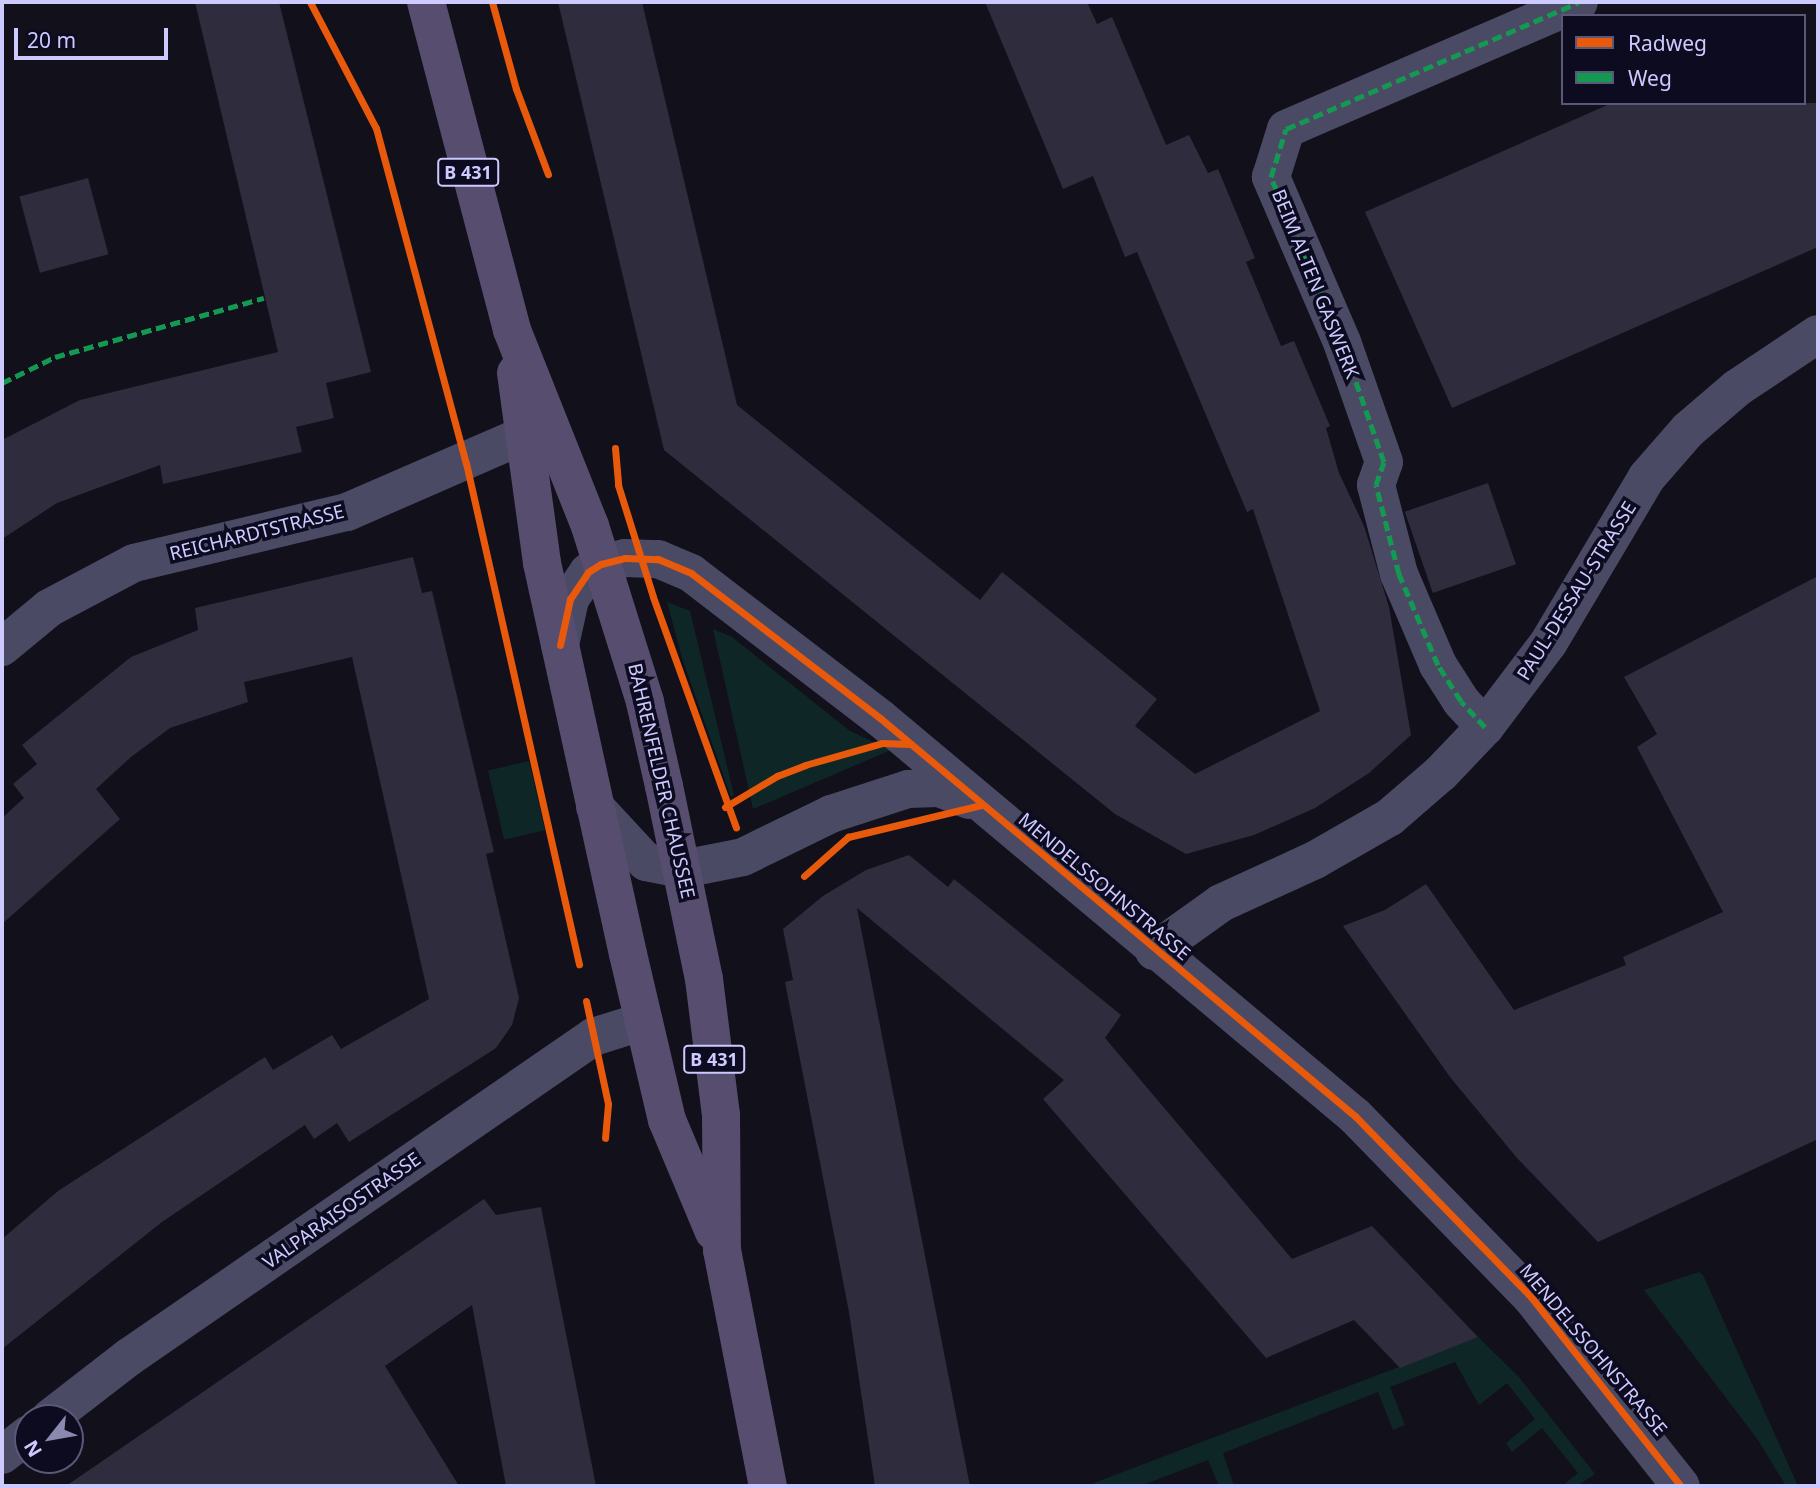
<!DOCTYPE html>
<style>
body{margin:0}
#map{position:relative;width:1820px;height:1488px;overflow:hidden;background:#11101b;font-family:"Noto Sans",sans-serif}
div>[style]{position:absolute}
.green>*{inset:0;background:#0e2726;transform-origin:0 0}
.building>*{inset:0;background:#2f2c3e;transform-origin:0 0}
.minor>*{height:38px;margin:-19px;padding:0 19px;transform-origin:19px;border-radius:19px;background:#4a4a65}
.major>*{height:38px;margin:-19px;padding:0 19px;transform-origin:19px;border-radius:19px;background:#574d6e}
.quiet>*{height:5px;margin-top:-2.5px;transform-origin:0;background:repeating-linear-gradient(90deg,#139951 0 10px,transparent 0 15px)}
.cycleway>*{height:7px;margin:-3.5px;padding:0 3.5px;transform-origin:3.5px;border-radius:3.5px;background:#e8590c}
span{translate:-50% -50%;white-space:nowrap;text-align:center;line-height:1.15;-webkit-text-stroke:7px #0d0b20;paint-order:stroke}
.shield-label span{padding:2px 5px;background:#0d0b20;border:2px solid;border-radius:5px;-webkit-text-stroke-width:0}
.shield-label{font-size:18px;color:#cdcaff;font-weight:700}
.street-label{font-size:19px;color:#cdcaff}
.frame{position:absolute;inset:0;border:4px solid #cdcaff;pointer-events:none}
.legend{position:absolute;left:1561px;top:14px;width:245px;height:91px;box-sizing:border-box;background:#0d0b20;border:2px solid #5a5779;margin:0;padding:9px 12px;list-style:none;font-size:21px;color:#cdcaff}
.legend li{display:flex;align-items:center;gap:14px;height:35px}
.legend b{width:35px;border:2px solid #5a5779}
.north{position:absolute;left:14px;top:1404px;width:70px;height:70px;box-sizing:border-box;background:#0d0b20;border:2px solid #5a5779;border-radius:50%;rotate:239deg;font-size:19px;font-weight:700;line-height:28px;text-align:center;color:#cdcaff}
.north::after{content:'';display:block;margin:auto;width:24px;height:32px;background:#8b89af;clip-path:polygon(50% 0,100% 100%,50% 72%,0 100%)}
.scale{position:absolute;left:14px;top:28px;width:154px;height:32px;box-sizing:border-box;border:4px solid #cdcaff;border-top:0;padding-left:9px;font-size:21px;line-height:24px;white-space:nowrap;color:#cdcaff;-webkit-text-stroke:5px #0d0b20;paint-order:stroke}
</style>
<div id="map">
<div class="green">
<i style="clip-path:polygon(667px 602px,690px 611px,734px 795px,731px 797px,683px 661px)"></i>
<i style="clip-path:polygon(713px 629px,732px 637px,850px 731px,891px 750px,753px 809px)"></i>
<i style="left:529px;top:761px;width:71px;height:42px;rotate:77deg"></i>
<i style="clip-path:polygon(1699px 1272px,1703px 1275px,1798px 1486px,1786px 1486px,1758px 1440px,1644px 1290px)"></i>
<i style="clip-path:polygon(1478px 1337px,1519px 1377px,1595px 1474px,1577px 1486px,1562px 1486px,1578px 1473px,1542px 1428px,1512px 1452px,1506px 1443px,1535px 1419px,1507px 1383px,1479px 1405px,1455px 1362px,1390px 1387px,1405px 1425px,1393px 1430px,1378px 1392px,1223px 1453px,1234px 1486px,1219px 1486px,1208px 1460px,1140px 1486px,1086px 1486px)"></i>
</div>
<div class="building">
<i style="clip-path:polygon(195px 2px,279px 2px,371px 372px,326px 383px,334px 418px,296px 427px,302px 452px,163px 484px,160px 465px,57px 503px,2px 539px,2px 440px,80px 400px,278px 352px)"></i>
<i style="clip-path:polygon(558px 2px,642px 2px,737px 405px,980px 600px,1002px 572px,1023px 589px,1157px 699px,1135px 726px,1195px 774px,1320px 711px,1253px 509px,1247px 512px,1137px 252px,1125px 257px,1093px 176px,1063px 189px,985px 2px,1087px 2px,1097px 24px,1112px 17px,1166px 145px,1189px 135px,1208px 173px,1218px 169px,1255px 258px,1246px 262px,1281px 346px,1294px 341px,1330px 426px,1326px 428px,1339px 473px,1364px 526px,1389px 607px,1411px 735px,1369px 773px,1315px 808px,1254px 835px,1186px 854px,1115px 814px,664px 450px)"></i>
<i style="clip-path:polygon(1612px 103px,1818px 103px,1818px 247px,1452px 408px,1365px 212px)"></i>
<i style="left:88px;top:178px;width:79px;height:71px;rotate:75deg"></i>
<i style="left:1488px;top:483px;width:86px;height:88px;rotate:71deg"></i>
<i style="clip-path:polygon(413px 557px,422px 593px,432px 591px,494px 852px,486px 854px,519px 998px,512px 1025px,496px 1048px,349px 1142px,337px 1123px,314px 1139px,305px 1125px,162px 1222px,2px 1349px,2px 1239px,58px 1191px,265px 1057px,273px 1070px,332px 1035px,341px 1049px,429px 999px,352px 657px,244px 682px,248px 702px,170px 728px,131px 757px,96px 789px,120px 819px,2px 924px,2px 818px,24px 798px,13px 784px,37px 764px,22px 745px,131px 657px,198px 630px,195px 608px)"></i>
<i style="clip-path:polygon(1818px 576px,1818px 1139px,1598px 1242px,1517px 1158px,1450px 1077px,1343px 926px,1385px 910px,1426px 884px,1514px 1010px,1626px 965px,1623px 957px,1723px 912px,1637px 747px,1657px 734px,1624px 677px)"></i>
<i style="clip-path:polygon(909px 855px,948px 887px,954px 879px,1121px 1015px,1105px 1038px,1292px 1259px,1372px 1226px,1478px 1337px,1400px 1368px,1354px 1320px,1266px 1358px,1043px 1099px,1064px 1080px,857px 908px,970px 1486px,875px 1486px,849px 1312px,785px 982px,793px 980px,783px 929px,823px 896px,866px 870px)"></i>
<i style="clip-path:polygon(484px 1199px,496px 1215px,541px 1207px,596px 1486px,506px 1486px,472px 1305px,385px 1366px,459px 1486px,66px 1486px)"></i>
</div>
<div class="minor">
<i style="left:560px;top:645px;width:47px;rotate:-77.7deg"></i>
<i style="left:570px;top:599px;width:32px;rotate:-56deg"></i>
<i style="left:588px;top:572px;width:15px;rotate:-32deg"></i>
<i style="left:601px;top:564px;width:25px;rotate:-14deg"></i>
<i style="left:625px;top:558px;width:33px;rotate:2deg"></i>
<i style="left:658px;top:559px;width:36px;rotate:23deg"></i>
<i style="left:691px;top:573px;width:238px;rotate:37.5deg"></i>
<i style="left:880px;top:718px;width:620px;rotate:39.96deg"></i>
<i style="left:1355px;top:1116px;width:252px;rotate:45.8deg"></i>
<i style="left:1531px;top:1297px;width:241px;rotate:51.6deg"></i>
<i style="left:2px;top:647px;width:61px;rotate:-39.7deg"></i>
<i style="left:49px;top:608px;width:96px;rotate:-27.9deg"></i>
<i style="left:134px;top:563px;width:219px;rotate:-13.5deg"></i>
<i style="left:347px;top:512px;width:191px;rotate:-23.5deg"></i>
<i style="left:1485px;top:727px;width:35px;rotate:-133deg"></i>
<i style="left:1461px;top:701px;width:43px;rotate:-122.6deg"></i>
<i style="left:1438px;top:665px;width:99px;rotate:-113.2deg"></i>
<i style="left:1399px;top:574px;width:92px;rotate:-104.5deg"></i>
<i style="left:1376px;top:485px;width:24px;rotate:-71deg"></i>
<i style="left:1384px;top:462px;width:127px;rotate:-109.3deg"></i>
<i style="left:1342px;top:342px;width:180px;rotate:-113.3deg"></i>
<i style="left:1271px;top:177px;width:50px;rotate:-72.6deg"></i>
<i style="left:1286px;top:129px;width:319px;rotate:-23.4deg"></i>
<i style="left:595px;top:807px;width:75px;rotate:47.2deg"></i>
<i style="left:646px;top:862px;width:38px;rotate:11deg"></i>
<i style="left:683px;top:869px;width:61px;rotate:-11.3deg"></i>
<i style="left:743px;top:857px;width:98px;rotate:-26deg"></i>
<i style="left:831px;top:814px;width:81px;rotate:-18deg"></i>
<i style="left:908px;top:789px;width:31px;rotate:-2deg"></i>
<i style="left:939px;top:788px;width:32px;rotate:22deg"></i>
<i style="left:1154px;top:951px;width:82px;rotate:-35.6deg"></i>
<i style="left:1221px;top:903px;width:103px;rotate:-24.6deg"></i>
<i style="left:1315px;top:860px;width:86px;rotate:-29.8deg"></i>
<i style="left:1390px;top:817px;width:67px;rotate:-40.8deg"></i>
<i style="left:1441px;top:773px;width:64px;rotate:-46.3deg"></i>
<i style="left:1485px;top:727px;width:106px;rotate:-53deg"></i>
<i style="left:1549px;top:642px;width:192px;rotate:-59.3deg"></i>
<i style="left:1647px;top:477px;width:62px;rotate:-48.9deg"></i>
<i style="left:1688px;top:430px;width:65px;rotate:-40.6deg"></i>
<i style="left:1737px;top:388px;width:97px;rotate:-33.7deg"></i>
<i style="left:50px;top:1418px;width:100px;rotate:-37.7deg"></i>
<i style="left:129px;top:1357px;width:564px;rotate:-34.59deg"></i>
<i style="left:593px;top:1037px;width:53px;rotate:-17.4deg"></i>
<i style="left:2px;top:1455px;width:33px;rotate:-38deg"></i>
</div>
<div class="major">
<i style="left:426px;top:2px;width:339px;rotate:75.3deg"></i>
<i style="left:512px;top:330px;width:211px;rotate:68.3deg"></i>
<i style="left:590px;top:526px;width:184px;rotate:72.6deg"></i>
<i style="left:645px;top:702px;width:86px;rotate:77.3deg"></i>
<i style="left:664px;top:786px;width:197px;rotate:78.3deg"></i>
<i style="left:704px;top:979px;width:137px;rotate:82.9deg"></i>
<i style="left:721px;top:1115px;width:135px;rotate:89.6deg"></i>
<i style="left:722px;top:1250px;width:240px;rotate:79deg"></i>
<i style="left:516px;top:373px;width:192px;rotate:82.2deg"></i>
<i style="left:542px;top:563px;width:400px;rotate:77.6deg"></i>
<i style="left:628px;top:954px;width:171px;rotate:76.8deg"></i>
<i style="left:667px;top:1120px;width:121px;rotate:67.2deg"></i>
</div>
<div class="quiet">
<i style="left:2px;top:383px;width:59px;rotate:-26.1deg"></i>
<i style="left:55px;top:357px;width:217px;rotate:-15.8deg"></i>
<i style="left:1485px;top:727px;width:35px;rotate:-133deg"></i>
<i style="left:1461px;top:701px;width:43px;rotate:-122.6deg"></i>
<i style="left:1438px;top:665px;width:99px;rotate:-113.2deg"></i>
<i style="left:1399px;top:574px;width:92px;rotate:-104.5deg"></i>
<i style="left:1376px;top:485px;width:24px;rotate:-71deg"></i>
<i style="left:1384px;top:462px;width:127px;rotate:-109.3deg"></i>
<i style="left:1342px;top:342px;width:180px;rotate:-113.3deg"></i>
<i style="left:1271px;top:177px;width:50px;rotate:-72.6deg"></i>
<i style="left:1286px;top:129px;width:319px;rotate:-23.4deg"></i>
</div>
<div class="cycleway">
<i style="left:310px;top:2px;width:142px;rotate:62.4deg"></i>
<i style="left:376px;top:128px;width:347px;rotate:75deg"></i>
<i style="left:466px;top:463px;width:514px;rotate:77.29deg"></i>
<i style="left:492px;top:2px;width:90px;rotate:74.6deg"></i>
<i style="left:516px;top:89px;width:91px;rotate:69.4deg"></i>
<i style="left:615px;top:448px;width:37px;rotate:85deg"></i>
<i style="left:618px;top:485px;width:117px;rotate:72.6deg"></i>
<i style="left:653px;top:597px;width:245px;rotate:70.2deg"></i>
<i style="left:560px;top:645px;width:47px;rotate:-77.7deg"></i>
<i style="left:570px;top:599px;width:32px;rotate:-56deg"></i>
<i style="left:588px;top:572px;width:15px;rotate:-32deg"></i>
<i style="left:601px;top:564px;width:25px;rotate:-14deg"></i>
<i style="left:625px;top:558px;width:33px;rotate:2deg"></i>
<i style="left:658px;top:559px;width:36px;rotate:23deg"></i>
<i style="left:691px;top:573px;width:238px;rotate:37.5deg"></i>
<i style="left:880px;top:718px;width:620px;rotate:39.96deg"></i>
<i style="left:1355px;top:1116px;width:252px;rotate:45.8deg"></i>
<i style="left:1531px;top:1297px;width:241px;rotate:51.6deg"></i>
<i style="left:725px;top:807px;width:61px;rotate:-30.8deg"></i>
<i style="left:777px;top:776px;width:30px;rotate:-21deg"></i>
<i style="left:805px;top:765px;width:80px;rotate:-15.9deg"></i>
<i style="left:882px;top:743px;width:27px;rotate:2deg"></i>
<i style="left:804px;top:876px;width:59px;rotate:-41.6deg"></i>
<i style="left:848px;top:837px;width:137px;rotate:-13.5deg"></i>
<i style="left:586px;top:1001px;width:105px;rotate:77.9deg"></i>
<i style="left:608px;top:1104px;width:34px;rotate:95deg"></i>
</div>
<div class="shield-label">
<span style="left:468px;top:172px">B 431</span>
<span style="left:714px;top:1059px">B 431</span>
</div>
<div class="street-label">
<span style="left:1315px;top:284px;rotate:68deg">BEIM ALTEN GASWERK</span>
<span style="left:257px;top:533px;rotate:-14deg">REICHARDTSTRASSE</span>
<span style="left:1577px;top:591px;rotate:-58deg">PAUL-DESSAU-STRASSE</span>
<span style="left:661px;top:781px;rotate:77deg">BAHRENFELDER CHAUSSEE</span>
<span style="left:1104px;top:887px;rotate:40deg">MENDELSSOHNSTRASSE</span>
<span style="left:342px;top:1211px;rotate:-35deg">VALPARAISOSTRASSE</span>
<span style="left:1593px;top:1350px;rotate:50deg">MENDELSSOHNSTRASSE</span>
</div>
<div class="frame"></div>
<ul class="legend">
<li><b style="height:9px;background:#e8590c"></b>Radweg</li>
<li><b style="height:9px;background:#139951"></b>Weg</li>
</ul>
<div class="north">N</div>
<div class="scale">20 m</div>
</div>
